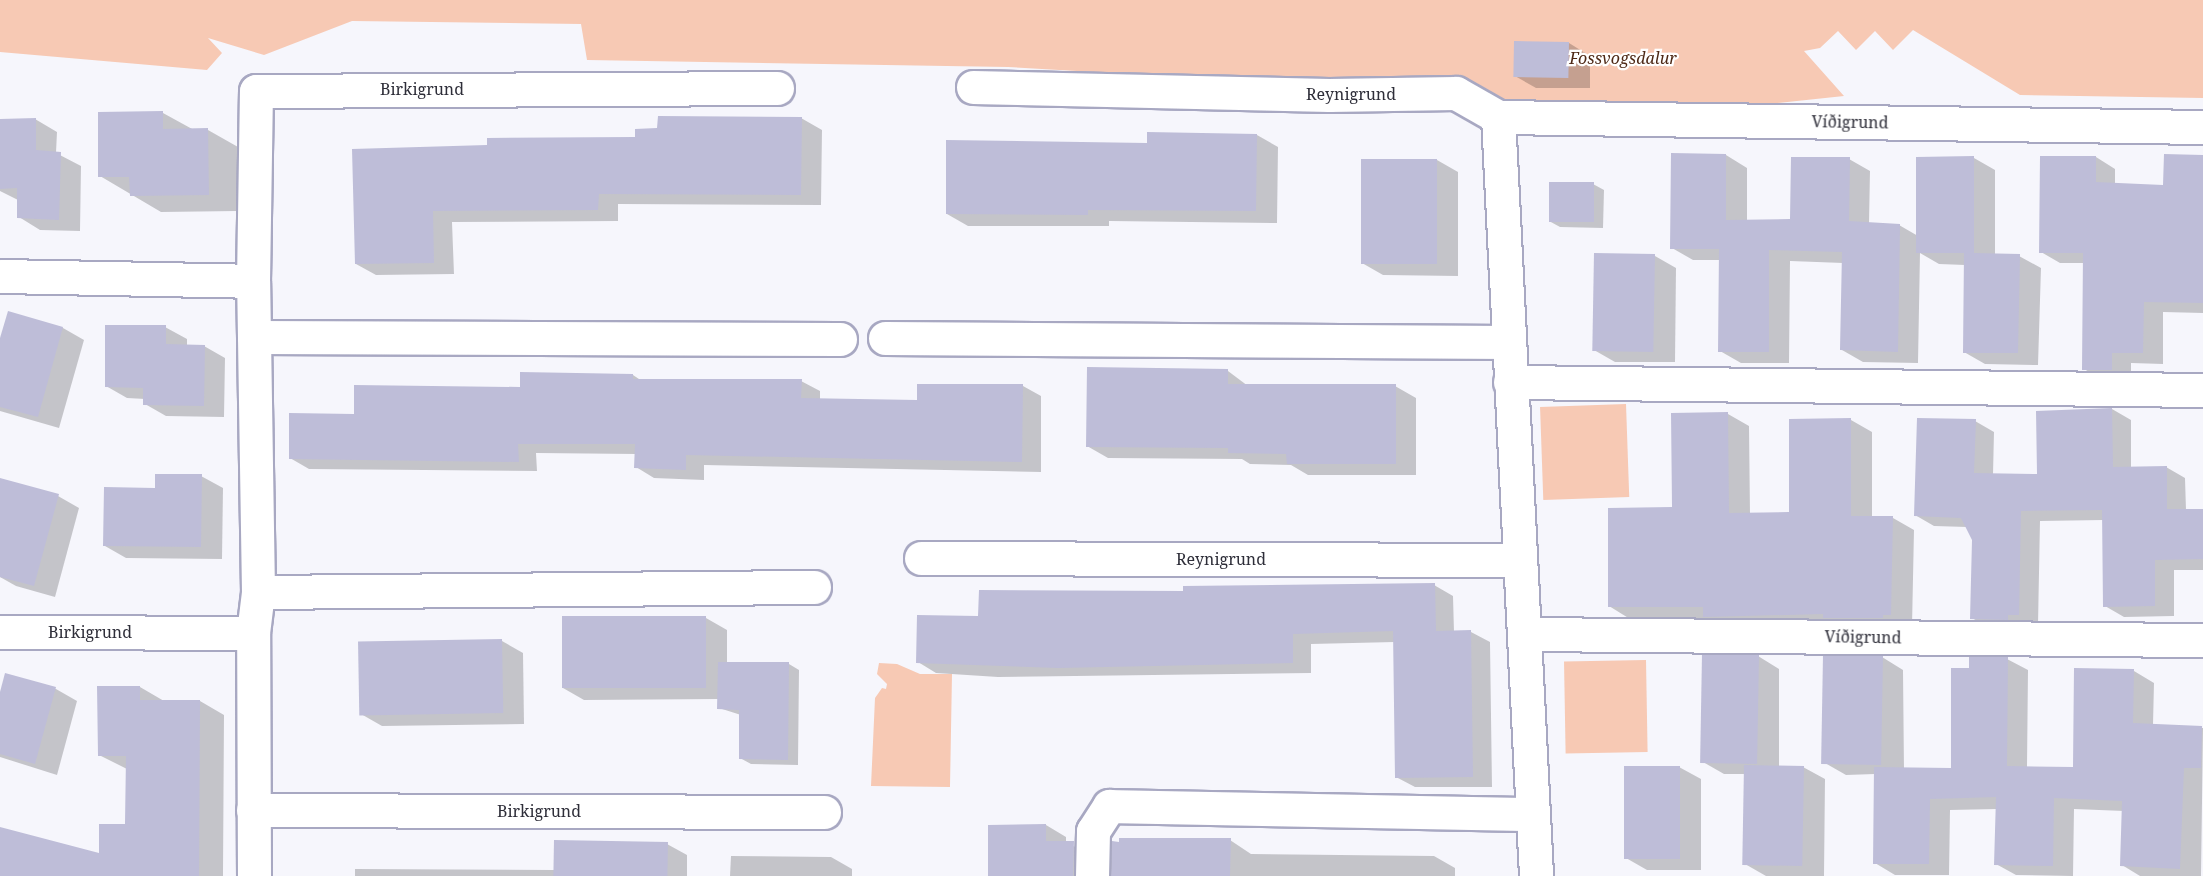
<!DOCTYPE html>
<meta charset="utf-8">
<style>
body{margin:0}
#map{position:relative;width:2203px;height:876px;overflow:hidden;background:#f6f6fc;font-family:"Noto Serif",serif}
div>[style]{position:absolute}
.green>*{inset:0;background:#f7c9b4;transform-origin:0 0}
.shadow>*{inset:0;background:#0003}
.building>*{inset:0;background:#bebdd8;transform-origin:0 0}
.roads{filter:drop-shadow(2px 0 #a8a8c2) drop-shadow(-2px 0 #a8a8c2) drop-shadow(0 2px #a8a8c2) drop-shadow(0 -2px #a8a8c2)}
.street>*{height:33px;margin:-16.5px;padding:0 16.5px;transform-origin:16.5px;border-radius:16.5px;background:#fff}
span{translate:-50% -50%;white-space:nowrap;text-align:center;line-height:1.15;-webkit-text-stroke:4.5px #fff;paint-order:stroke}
.park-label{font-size:16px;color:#4d2815;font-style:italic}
.street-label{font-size:16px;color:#2e2e39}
</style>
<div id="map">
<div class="green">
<i style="clip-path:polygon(0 0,2203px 0,2203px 98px,2020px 95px,1913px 30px,1893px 50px,1875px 31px,1856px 50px,1838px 31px,1820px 48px,1804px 51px,1844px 96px,1636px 118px,1508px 116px,1456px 93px,1008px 67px,587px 60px,581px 24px,352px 21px,264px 55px,208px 38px,222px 53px,207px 70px,0 52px)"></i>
<i style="left:1626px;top:404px;width:93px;height:86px;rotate:88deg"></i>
<i style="left:1646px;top:660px;width:92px;height:82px;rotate:89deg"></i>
<i style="clip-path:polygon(879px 663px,897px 664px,920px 674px,952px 674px,950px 787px,871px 786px,875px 698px,882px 688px,886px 689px,887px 684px,877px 674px)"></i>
</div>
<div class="shadow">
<i style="clip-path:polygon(1515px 43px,1569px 43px,1590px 56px,1590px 88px,1536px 88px,1515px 76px)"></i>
<i style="clip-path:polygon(100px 113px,163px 113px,194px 130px,208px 130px,238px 147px,238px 211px,161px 212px,100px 176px)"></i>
<i style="clip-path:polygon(801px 118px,822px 130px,821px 205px,618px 204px,618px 221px,452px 222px,454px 274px,376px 275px,356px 264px,489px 147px,637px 138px)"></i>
<i style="clip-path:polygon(35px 119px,57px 132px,56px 153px,81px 166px,80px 231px,40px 230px,19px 217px,18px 200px,0 191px,0 121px)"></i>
<i style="clip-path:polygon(1257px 135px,1278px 147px,1277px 223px,1109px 221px,1109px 226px,968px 226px,947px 214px,1148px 144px)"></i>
<i style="clip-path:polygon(1726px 155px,1747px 168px,1747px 221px,1792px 221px,1849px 159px,1870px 171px,1869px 224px,1899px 225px,1918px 236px,1974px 158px,1995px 170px,1995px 255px,2019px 256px,2041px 268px,2038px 365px,1985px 364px,1964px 352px,1965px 265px,1939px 264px,1920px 253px,1918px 363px,1863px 362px,1842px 350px,1843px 263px,1790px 261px,1789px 363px,1741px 363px,1720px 351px,1720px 260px,1693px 260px,1672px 248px)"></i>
<i style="clip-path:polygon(2096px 157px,2115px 169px,2115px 185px,2165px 187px,2203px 157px,2203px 313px,2163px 312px,2163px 364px,2131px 363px,2131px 381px,2103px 380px,2084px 369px,2085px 263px,2060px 263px,2041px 252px)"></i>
<i style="clip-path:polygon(1437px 160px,1458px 172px,1458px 276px,1383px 275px,1362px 263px)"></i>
<i style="clip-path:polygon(1593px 184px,1604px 190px,1603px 228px,1560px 227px,1549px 221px)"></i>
<i style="clip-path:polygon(1596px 255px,1655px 256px,1676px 268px,1675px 362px,1615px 362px,1594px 350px)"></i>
<i style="clip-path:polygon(9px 313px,63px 328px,84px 340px,59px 428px,0 411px,0 343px)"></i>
<i style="clip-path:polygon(165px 327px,187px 339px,187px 346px,204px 346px,225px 358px,224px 417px,166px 416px,145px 404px,145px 399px,127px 398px,106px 386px)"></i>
<i style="clip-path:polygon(1228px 371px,1248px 386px,1395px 386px,1416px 398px,1416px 475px,1308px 475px,1291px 465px,1250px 464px,1242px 459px,1108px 458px,1087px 446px)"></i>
<i style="clip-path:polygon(633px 375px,642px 381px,801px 381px,820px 391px,820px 400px,918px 401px,918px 385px,1023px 386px,1041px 396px,1041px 472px,704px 465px,704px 480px,654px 478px,636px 467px,636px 454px,536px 453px,537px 471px,309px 469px,290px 458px,356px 415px)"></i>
<i style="clip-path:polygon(2112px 409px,2131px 420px,2131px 468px,2166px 467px,2185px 478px,2186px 510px,2203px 510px,2203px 570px,2174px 570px,2174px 616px,2124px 617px,2105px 606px,2104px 520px,2040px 521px,2038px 625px,1991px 629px,1972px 618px,1974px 540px,1967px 527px,1934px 526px,1915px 515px,1975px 421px,1994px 432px,1993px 475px,2038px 476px)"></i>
<i style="clip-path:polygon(1728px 414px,1749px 426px,1750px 514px,1791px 514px,1851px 420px,1872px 432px,1872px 518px,1893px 518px,1914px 530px,1912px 627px,1725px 628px,1708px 618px,1630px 619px,1609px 606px,1674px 509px)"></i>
<i style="clip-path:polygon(201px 476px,223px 488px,222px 559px,126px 558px,105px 546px,157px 489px)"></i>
<i style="clip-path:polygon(0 480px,58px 496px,79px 508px,55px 597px,16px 586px,0 577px)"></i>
<i style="clip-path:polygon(1434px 585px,1453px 596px,1454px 632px,1471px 632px,1490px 642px,1492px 787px,1415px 787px,1396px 777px,1395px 642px,1311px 644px,1311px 673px,998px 677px,936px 673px,918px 662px,980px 618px,1185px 593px)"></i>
<i style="clip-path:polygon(706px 618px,727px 630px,727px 664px,789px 664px,799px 670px,798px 765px,751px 764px,740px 758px,741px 715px,719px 708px,719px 699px,584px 700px,563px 688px)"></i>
<i style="clip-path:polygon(502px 641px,523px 653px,524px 724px,382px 726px,361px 714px)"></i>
<i style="clip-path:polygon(1758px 656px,1779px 669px,1779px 767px,1803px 767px,1825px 779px,1824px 876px,1766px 876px,1745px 864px,1745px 774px,1724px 774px,1703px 762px)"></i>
<i style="clip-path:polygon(1882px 657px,1903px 670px,1904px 769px,1952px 769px,1970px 670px,2007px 659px,2028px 670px,2027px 768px,2074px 769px,2134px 671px,2154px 683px,2153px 725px,2203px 728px,2201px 876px,2140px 876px,2122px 865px,2124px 811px,2074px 809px,2073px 876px,2016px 875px,1996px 864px,1997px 809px,1950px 810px,1949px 875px,1895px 875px,1875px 863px,1875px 774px,1846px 775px,1825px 763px)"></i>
<i style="clip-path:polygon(6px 675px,56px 689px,77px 701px,57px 775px,0 757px,0 697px)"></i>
<i style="clip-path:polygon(140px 687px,164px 701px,200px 701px,224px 715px,223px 876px,0 876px,0 841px,101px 855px,127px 826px,127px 769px,99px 755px)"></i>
<i style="clip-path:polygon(1679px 767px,1701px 779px,1701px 870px,1647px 870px,1626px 858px)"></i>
<i style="clip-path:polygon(1046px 825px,1066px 837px,1066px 843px,1094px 855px,1095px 876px,989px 876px)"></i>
<i style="clip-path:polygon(1230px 840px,1251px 854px,1434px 856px,1455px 868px,1455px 876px,1110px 876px,1113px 843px)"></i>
<i style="clip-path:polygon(667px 844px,687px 855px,687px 876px,355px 876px,355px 869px,555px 870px)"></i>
<i style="clip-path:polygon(731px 856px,831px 857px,852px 869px,852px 876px,730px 876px)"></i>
</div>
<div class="building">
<i style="left:1514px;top:41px;width:55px;height:36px;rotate:1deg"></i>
<i style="clip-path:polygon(163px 111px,163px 129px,208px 128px,209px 195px,130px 196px,129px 177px,98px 177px,98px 112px)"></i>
<i style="clip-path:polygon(658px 116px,802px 117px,801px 195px,599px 194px,598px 210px,433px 211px,434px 263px,355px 264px,352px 149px,487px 145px,487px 138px,635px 137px,635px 129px,657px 128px)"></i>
<i style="clip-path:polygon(36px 118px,36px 150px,61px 152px,59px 220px,17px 218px,17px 188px,0 189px,0 119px)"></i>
<i style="clip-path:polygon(1147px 132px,1257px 134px,1256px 211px,1088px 210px,1088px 215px,946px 214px,946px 140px,1147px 143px)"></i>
<i style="clip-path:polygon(1671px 153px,1726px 154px,1726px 220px,1790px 219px,1791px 157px,1850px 157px,1849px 221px,1900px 224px,1898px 352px,1840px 350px,1842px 252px,1769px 250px,1769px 352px,1718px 352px,1719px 249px,1670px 249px)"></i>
<i style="clip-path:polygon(2164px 154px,2203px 155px,2203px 303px,2144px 302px,2143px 353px,2112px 353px,2112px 370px,2082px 370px,2083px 253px,2039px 253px,2040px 156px,2096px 156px,2096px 182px,2163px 185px)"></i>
<i style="clip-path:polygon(1974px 156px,1974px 253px,2020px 254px,2018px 353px,1963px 353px,1964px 253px,1916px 253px,1916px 157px)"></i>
<i style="left:1361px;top:159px;width:76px;height:105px"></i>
<i style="left:1549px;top:182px;width:45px;height:40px"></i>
<i style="left:1594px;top:253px;width:61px;height:98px;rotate:1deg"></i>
<i style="clip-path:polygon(8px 311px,63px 327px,38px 417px,0 407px,0 338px)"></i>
<i style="clip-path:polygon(105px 325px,166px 325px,166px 344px,205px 345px,204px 406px,143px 405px,143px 388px,105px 387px)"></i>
<i style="clip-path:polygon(1087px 367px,1228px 369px,1228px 384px,1396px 384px,1396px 464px,1287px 464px,1286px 454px,1228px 453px,1228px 448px,1086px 447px)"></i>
<i style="clip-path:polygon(520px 372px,633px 374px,633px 379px,802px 379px,801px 398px,917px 400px,917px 384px,1023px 384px,1022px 462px,686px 455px,686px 470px,634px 468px,635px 444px,518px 444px,519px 462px,289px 459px,289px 413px,354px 414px,354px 385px,520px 387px)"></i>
<i style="clip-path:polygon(2112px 408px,2113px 467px,2167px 466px,2167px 509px,2203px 509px,2203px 559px,2155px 560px,2155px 606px,2103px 607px,2102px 510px,2021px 511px,2019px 615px,2008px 615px,2008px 620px,1970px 619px,1972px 540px,1961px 518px,1914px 516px,1917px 418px,1976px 419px,1974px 473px,2037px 474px,2036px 411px)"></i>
<i style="clip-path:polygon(1728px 412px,1729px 513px,1789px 512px,1789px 419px,1851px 418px,1851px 516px,1893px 516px,1891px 615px,1883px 615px,1883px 618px,1823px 618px,1823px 614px,1703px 617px,1703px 607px,1608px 607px,1608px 508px,1672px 507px,1671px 413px)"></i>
<i style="clip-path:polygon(155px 474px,202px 474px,201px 547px,103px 546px,104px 487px,155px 488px)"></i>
<i style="clip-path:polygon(0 478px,59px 494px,34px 586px,0 577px)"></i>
<i style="clip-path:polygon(1435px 583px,1436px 631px,1471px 630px,1473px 777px,1395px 778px,1393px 631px,1293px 634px,1293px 663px,1058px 668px,916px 663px,917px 615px,978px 616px,979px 590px,1183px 591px,1183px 586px)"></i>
<i style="left:562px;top:616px;width:144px;height:72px"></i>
<i style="left:502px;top:639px;width:74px;height:144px;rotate:89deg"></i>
<i style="left:1702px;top:654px;width:57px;height:109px;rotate:1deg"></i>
<i style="left:1823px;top:655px;width:60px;height:109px;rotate:1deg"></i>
<i style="clip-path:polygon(1969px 657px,2008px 657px,2007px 766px,2073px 767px,2074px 668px,2134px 669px,2133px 723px,2202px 726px,2201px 768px,2184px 768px,2180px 869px,2120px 866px,2122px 801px,2054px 798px,2053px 866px,1994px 865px,1996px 797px,1930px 799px,1929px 864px,1873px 864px,1874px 767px,1951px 768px,1951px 668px,1969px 668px)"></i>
<i style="clip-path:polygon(718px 662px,789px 662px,788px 760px,739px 759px,739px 710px,717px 709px)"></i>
<i style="clip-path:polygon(5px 673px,56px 687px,35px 764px,0 754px,0 692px)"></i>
<i style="clip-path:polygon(97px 686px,140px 686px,140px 700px,200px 700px,199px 876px,0 876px,0 827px,99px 853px,99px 824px,125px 824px,126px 756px,98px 756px)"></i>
<i style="left:1744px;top:765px;width:60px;height:100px;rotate:1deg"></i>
<i style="left:1624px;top:766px;width:56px;height:93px"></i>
<i style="clip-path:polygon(1046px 824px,1046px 841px,1074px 841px,1073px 876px,988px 876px,988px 825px)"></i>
<i style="clip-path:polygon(1119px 838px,1231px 838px,1230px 876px,1111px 876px,1112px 841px,1119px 842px)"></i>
<i style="left:554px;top:840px;width:114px;height:36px;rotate:1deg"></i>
</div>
<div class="roads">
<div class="street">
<i style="left:973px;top:87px;width:356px;rotate:1.3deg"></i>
<i style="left:1329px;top:95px;width:127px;rotate:-0.9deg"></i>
<i style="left:1456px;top:93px;width:48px;rotate:29.7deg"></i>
<i style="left:1498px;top:117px;width:705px;rotate:0.81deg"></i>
<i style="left:1498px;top:117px;width:760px;rotate:87.13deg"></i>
<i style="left:0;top:276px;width:253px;rotate:1.1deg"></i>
<i style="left:254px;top:337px;width:586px;rotate:0.2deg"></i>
<i style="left:885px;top:338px;width:624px;rotate:0.37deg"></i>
<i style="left:1510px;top:382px;width:693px;rotate:0.66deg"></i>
<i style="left:921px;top:558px;width:599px;rotate:0.19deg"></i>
<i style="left:258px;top:592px;width:556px;rotate:-0.52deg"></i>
<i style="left:0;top:632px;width:253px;rotate:0.2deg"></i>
<i style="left:1524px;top:634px;width:679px;rotate:0.51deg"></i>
<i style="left:253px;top:810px;width:571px;rotate:0.2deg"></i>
<i style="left:254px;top:876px;width:243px;rotate:-90.2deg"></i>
<i style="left:253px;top:633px;width:41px;rotate:-83deg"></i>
<i style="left:258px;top:592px;width:311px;rotate:-90.9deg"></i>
<i style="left:253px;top:281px;width:190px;rotate:-89.1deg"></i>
<i style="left:256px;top:91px;width:521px;rotate:-0.33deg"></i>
<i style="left:1092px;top:876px;width:45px;rotate:-88.7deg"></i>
<i style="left:1093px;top:831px;width:30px;rotate:-57deg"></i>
<i style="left:1109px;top:806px;width:424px;rotate:1.1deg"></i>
</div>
</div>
<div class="park-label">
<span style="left:1623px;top:58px">Fossvogsdalur</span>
</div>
<div class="street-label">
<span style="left:422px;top:89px">Birkigrund</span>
<span style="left:1351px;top:94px">Reynigrund</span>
<span style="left:1850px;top:122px;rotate:1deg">Víðigrund</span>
<span style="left:1221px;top:559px">Reynigrund</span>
<span style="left:90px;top:632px">Birkigrund</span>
<span style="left:1863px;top:637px;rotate:1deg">Víðigrund</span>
<span style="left:539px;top:811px">Birkigrund</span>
</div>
</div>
